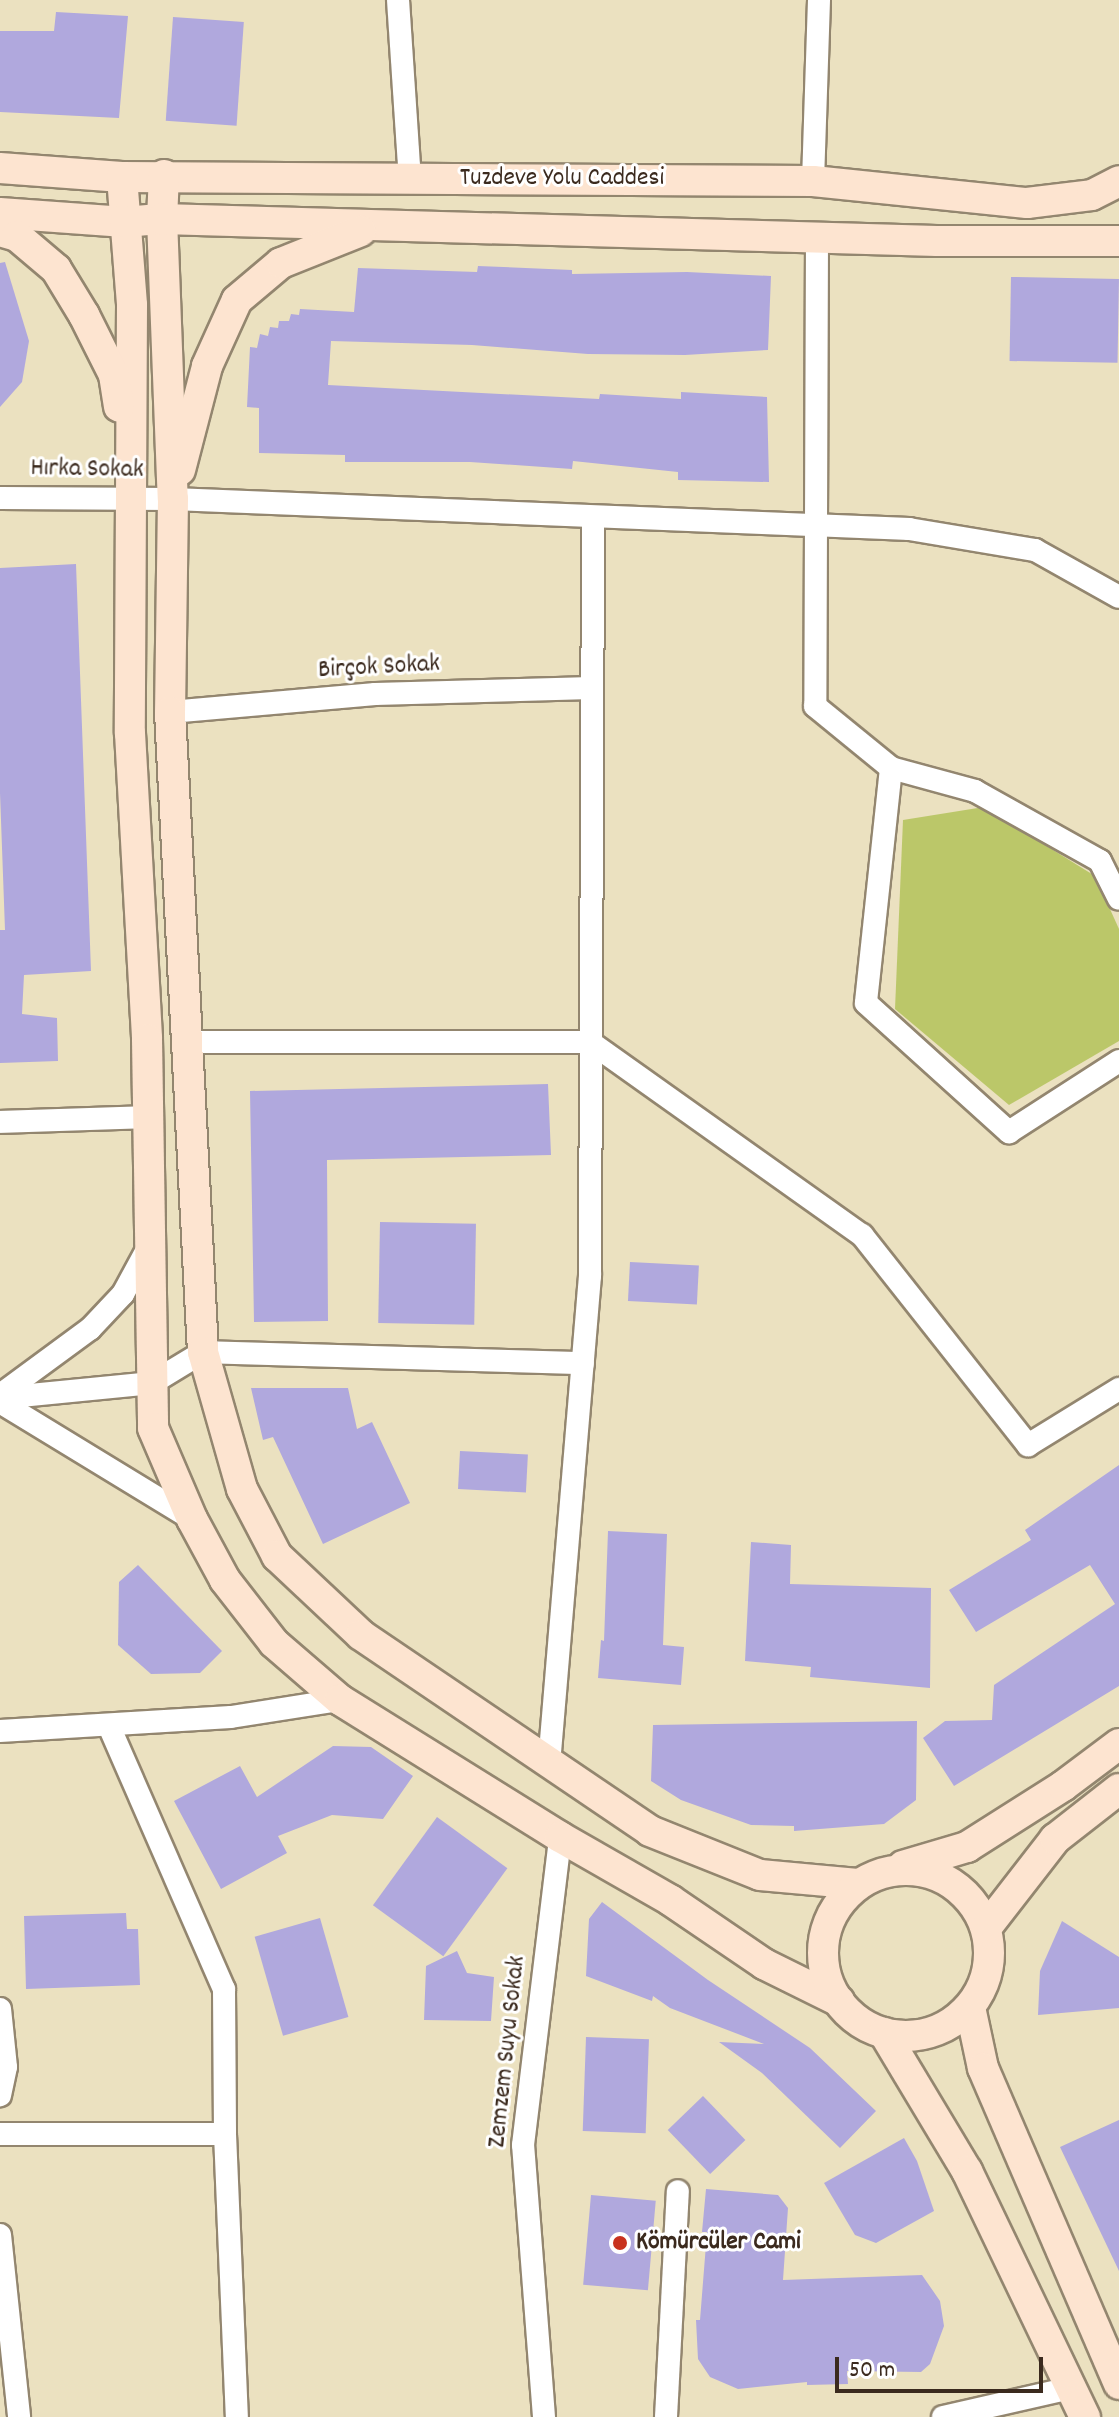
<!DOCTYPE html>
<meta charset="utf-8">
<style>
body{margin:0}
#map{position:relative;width:1119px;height:2417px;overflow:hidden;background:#ebe1c0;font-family:Dekko,sans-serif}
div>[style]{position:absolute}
.green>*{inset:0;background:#bbc769}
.building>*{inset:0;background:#b0a8dd;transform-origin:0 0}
.roads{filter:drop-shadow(2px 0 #93866f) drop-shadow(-2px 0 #93866f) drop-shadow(0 2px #93866f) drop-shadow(0 -2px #93866f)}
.street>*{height:22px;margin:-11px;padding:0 11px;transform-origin:11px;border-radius:11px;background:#fff}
.secondary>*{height:30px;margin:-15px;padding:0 15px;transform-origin:15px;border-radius:15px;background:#fde4d0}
.secondary>.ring{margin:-15px;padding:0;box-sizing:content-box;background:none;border:30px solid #fde4d0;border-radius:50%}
.dots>*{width:22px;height:22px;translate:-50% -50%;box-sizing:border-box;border:4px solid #fff;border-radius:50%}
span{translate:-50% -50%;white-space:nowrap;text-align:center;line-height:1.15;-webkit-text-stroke:6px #fff;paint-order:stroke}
.street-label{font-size:26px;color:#3b2a1e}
.poi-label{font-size:26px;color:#3b2a1e;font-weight:700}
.left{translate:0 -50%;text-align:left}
.scale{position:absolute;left:835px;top:2357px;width:208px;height:36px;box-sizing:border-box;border:4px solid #3b2a1e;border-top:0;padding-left:10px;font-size:24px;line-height:28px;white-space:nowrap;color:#3b2a1e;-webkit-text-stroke:6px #fff;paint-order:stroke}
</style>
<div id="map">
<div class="green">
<i style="clip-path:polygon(984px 807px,1095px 876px,1119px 929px,1119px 1041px,1009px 1105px,895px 1009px,903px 820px)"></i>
</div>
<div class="building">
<i style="clip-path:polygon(56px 12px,128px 16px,119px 118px,0 112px,0 31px,54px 31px)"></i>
<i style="left:173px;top:17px;width:71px;height:104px;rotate:4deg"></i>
<i style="clip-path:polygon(5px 262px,29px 341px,22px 382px,0 407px,0 263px)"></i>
<i style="clip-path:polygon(478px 266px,572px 270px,572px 274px,687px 272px,771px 276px,768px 350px,685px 355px,588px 354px,472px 345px,331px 341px,328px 385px,599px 399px,600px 394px,681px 399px,681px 392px,767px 397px,769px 482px,678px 480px,678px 472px,573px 461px,572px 469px,470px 462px,345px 462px,345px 455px,259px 453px,259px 408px,247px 407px,250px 347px,257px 348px,260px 334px,268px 336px,270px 327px,278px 328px,279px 321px,289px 321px,291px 314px,299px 315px,300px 309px,354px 312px,358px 268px,477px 272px)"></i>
<i style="left:1011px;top:277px;width:108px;height:84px;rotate:1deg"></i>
<i style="clip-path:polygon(76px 564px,91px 971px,24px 975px,22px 1014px,57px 1018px,58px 1061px,0 1063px,0 930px,5px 930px,0 793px,0 568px)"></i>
<i style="clip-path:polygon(548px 1084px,551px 1155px,327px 1160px,328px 1321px,254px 1322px,250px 1091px)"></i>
<i style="left:380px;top:1222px;width:96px;height:101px;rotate:1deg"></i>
<i style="left:630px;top:1262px;width:69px;height:39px;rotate:3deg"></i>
<i style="clip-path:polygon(251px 1388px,348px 1388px,357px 1429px,372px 1422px,410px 1503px,323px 1544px,273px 1437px,263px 1440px)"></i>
<i style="left:460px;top:1451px;width:68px;height:38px;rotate:3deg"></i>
<i style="clip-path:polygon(1119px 1465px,1119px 1686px,954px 1786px,923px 1738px,945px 1721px,992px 1720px,994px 1685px,1115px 1604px,1090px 1565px,976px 1632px,949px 1590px,1031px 1540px,1025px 1530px)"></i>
<i style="clip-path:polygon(608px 1531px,667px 1534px,663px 1645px,684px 1647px,681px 1685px,598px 1678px,601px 1640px,604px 1641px)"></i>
<i style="clip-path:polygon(751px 1542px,791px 1545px,790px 1584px,931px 1588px,930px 1688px,810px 1677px,811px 1667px,745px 1661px)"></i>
<i style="clip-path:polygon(138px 1565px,222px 1651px,200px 1673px,151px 1674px,118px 1645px,119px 1582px)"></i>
<i style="clip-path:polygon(917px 1721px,916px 1800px,884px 1824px,794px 1831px,794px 1826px,751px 1825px,681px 1800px,651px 1781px,653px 1725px)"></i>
<i style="clip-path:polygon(333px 1746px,371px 1747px,413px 1776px,383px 1819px,332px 1815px,278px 1836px,287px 1853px,221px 1889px,174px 1801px,240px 1766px,257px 1797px)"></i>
<i style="left:437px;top:1817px;width:87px;height:109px;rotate:36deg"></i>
<i style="clip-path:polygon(602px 1902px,708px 1980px,810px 2048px,876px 2111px,840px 2148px,762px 2073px,719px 2042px,764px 2044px,670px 2008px,653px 1996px,652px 2001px,586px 1976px,589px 1919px)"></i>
<i style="clip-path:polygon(126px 1913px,127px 1929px,138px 1929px,140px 1985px,26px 1989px,24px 1916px)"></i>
<i style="left:320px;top:1918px;width:103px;height:68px;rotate:74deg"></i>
<i style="clip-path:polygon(1062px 1921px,1119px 1957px,1119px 2008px,1038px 2015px,1040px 1971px)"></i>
<i style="clip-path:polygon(457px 1951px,467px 1973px,494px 1977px,491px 2021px,424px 2020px,426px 1966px)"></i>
<i style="left:586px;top:2037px;width:63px;height:94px;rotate:2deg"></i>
<i style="left:703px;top:2096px;width:61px;height:49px;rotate:46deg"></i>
<i style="clip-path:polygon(1119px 2120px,1119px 2271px,1060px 2147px)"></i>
<i style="clip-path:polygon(904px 2138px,917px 2161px,934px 2211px,876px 2243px,855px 2235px,824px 2183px)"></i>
<i style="clip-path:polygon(706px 2189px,778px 2195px,788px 2208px,783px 2280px,922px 2275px,940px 2301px,944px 2326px,930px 2364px,921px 2372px,847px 2371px,848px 2384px,807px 2385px,807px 2382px,738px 2389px,710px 2377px,698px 2359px,696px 2320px,700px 2320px,707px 2232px,702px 2232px)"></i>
<i style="left:591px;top:2195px;width:65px;height:90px;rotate:5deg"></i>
</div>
<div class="roads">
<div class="street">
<i style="left:398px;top:0;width:179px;rotate:86.2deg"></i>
<i style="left:813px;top:181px;width:181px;rotate:-88.1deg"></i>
<i style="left:817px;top:236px;width:470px;rotate:90.2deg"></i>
<i style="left:815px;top:706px;width:98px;rotate:39.2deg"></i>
<i style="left:891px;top:768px;width:236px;rotate:96.1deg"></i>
<i style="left:866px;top:1003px;width:193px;rotate:42.1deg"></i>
<i style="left:1009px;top:1132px;width:131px;rotate:-32.8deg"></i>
<i style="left:0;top:498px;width:173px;rotate:0.3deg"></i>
<i style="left:173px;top:499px;width:737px;rotate:2.33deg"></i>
<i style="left:909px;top:529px;width:128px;rotate:9.5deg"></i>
<i style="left:1035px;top:550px;width:96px;rotate:29.2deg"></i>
<i style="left:170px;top:712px;width:206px;rotate:-5deg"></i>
<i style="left:375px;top:694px;width:217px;rotate:-1.6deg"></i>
<i style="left:891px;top:768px;width:87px;rotate:15.3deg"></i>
<i style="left:975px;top:791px;width:143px;rotate:29.2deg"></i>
<i style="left:1100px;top:861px;width:42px;rotate:63.4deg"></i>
<i style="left:186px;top:1042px;width:404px"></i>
<i style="left:590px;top:1042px;width:334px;rotate:35.4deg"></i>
<i style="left:862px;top:1235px;width:268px;rotate:51.7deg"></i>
<i style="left:1028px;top:1445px;width:107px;rotate:-31.6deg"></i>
<i style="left:0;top:1122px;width:147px;rotate:-1.9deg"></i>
<i style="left:0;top:1395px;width:112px;rotate:-36.3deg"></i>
<i style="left:90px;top:1329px;width:48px;rotate:-46.7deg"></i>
<i style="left:123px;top:1294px;width:52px;rotate:-61.5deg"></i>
<i style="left:0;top:1398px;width:153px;rotate:-5.6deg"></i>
<i style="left:152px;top:1383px;width:60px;rotate:-31.3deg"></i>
<i style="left:203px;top:1352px;width:380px;rotate:1.7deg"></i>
<i style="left:0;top:1402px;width:225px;rotate:31.4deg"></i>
<i style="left:109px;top:1726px;width:287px;rotate:66.4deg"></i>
<i style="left:224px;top:1989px;width:145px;rotate:89.6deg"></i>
<i style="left:225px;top:2134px;width:283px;rotate:87.6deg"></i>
<i style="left:0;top:1731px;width:231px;rotate:-3.5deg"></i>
<i style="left:231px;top:1717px;width:110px;rotate:-8.9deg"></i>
<i style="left:549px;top:1764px;width:490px;rotate:-85.2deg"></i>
<i style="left:590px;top:1276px;width:759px;rotate:-89.77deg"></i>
<i style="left:0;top:2009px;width:58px;rotate:84.1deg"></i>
<i style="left:6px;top:2067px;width:29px;rotate:102deg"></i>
<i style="left:0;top:2134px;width:225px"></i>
<i style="left:0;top:2235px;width:183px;rotate:84deg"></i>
<i style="left:544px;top:2417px;width:273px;rotate:-94.4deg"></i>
<i style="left:523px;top:2145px;width:310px;rotate:-83.1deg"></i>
<i style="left:666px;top:2417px;width:226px;rotate:-87deg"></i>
<i style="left:943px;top:2417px;width:131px;rotate:-12.8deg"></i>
</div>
<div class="secondary">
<i style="left:0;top:168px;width:122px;rotate:4.2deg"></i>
<i style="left:122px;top:177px;width:691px;rotate:0.33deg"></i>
<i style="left:813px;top:181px;width:215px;rotate:5.9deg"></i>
<i style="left:1027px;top:203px;width:65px;rotate:-7deg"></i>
<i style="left:1092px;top:195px;width:30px;rotate:-27deg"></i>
<i style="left:164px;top:175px;width:44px;rotate:92.6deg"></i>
<i style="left:162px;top:219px;width:280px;rotate:87.8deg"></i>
<i style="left:173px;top:499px;width:213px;rotate:90.8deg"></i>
<i style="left:170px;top:712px;width:641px;rotate:87.05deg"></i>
<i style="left:203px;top:1352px;width:142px;rotate:74.1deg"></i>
<i style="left:242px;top:1489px;width:76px;rotate:62.4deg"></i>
<i style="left:277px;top:1556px;width:115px;rotate:43.2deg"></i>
<i style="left:361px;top:1635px;width:349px;rotate:34.1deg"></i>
<i style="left:650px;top:1831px;width:118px;rotate:21.8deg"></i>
<i style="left:760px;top:1875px;width:98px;rotate:5.2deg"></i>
<i style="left:122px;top:177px;width:128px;rotate:85.5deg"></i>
<i style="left:132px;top:305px;width:428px;rotate:90.3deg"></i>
<i style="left:130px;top:733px;width:306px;rotate:86.8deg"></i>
<i style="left:147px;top:1039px;width:389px;rotate:89.1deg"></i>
<i style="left:153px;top:1428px;width:99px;rotate:66.8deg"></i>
<i style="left:192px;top:1519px;width:69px;rotate:61.6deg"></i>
<i style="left:225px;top:1580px;width:80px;rotate:52.1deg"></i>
<i style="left:274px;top:1643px;width:87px;rotate:40.8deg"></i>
<i style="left:340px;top:1700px;width:259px;rotate:31.9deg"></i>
<i style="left:560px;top:1837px;width:127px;rotate:29.8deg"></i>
<i style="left:670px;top:1900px;width:114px;rotate:34.2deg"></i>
<i style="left:764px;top:1964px;width:84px;rotate:26.3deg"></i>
<i style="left:0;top:213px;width:125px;rotate:4.1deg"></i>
<i style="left:125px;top:222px;width:37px;rotate:-5deg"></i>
<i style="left:162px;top:219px;width:775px;rotate:1.63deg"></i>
<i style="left:937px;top:241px;width:182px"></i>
<i style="left:0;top:231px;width:18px;rotate:16deg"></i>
<i style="left:17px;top:236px;width:51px;rotate:40.2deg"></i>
<i style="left:56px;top:269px;width:54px;rotate:58.7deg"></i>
<i style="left:84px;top:315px;width:67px;rotate:63.4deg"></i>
<i style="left:114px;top:375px;width:32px;rotate:81deg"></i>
<i style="left:180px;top:470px;width:107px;rotate:-75.4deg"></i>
<i style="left:207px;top:366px;width:72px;rotate:-65.6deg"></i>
<i style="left:237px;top:300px;width:57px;rotate:-40.1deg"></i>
<i style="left:281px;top:263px;width:86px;rotate:-21.8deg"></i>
<i style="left:903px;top:1866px;width:67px;rotate:-16.5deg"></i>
<i style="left:967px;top:1847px;width:114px;rotate:-32.4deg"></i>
<i style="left:1063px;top:1786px;width:70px;rotate:-36.9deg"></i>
<i class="ring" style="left:823px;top:1870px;width:136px;height:136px"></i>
<i style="left:986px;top:1928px;width:113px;rotate:-52.2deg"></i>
<i style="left:1055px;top:1839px;width:81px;rotate:-38deg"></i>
<i style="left:970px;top:2007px;width:62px;rotate:78deg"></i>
<i style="left:983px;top:2068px;width:344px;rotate:66.7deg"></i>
<i style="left:884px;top:2033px;width:161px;rotate:59deg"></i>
<i style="left:967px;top:2171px;width:273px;rotate:64.4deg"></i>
</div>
</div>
<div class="dots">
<i style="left:620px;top:2243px;background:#c8321e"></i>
</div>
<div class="street-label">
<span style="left:562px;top:179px">Tuzdeve Yolu Caddesi</span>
<span style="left:87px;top:470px;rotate:1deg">Hırka Sokak</span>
<span style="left:379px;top:668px;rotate:-3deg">Birçok Sokak</span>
<span style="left:508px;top:2052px;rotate:-84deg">Zemzem Suyu Sokak</span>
</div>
<div class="poi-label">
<span class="left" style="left:636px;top:2243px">Kömürcüler Cami</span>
</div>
<div class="scale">50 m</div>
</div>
